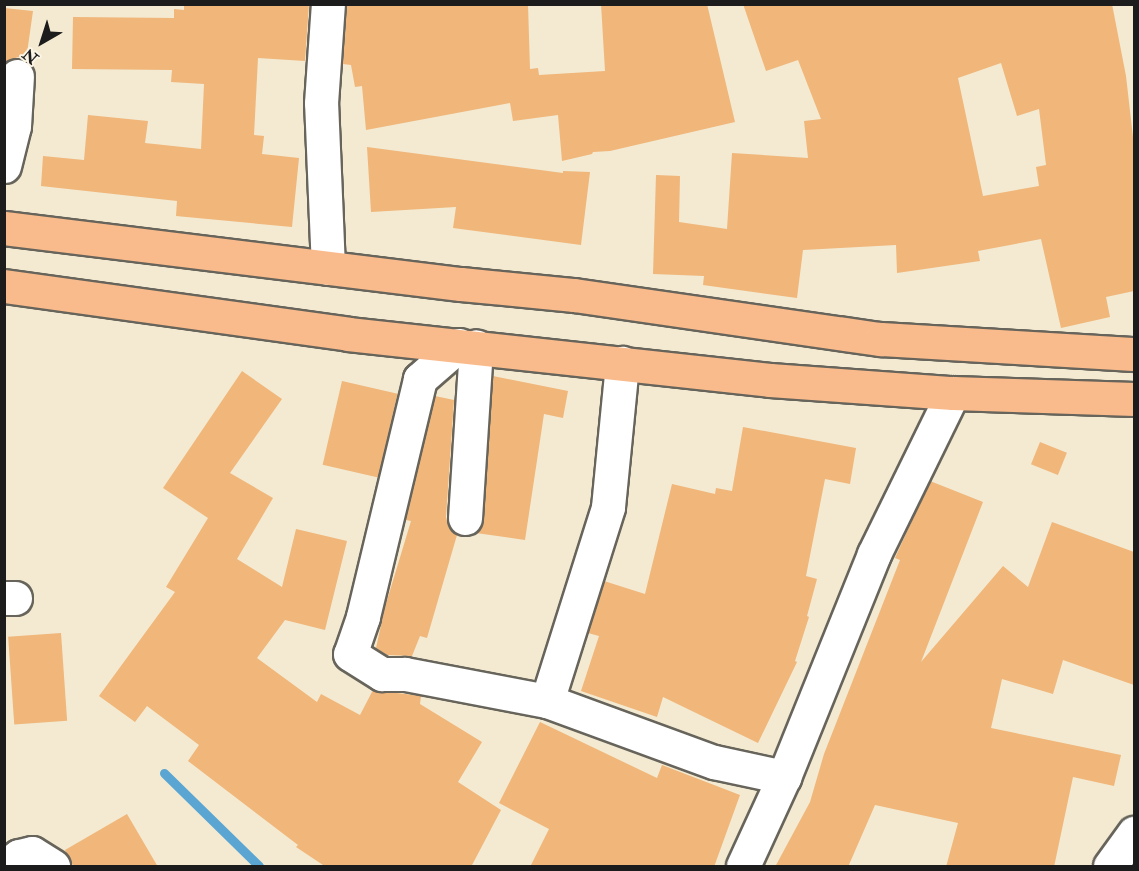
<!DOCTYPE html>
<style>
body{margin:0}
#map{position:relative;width:1139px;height:871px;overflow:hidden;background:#f3ead1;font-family:"IM FELL Double Pica",serif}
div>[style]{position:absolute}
.stream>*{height:9px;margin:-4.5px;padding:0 4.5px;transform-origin:4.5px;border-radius:4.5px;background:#5aa5d2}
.building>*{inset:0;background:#f0b67a;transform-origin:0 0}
.roads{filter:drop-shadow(2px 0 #67645b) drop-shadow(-2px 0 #67645b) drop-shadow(0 2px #67645b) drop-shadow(0 -2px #67645b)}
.minor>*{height:33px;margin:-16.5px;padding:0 16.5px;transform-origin:16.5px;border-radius:16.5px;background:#fff}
.highway>*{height:33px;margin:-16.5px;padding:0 16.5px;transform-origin:16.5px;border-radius:16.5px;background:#fabb8c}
span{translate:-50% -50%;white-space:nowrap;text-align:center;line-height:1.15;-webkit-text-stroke:6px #fcf5e5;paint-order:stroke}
.frame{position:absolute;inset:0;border:6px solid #1c1c1c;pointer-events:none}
.north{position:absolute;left:12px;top:12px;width:60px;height:60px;-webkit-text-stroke:4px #fcf5e5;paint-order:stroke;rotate:219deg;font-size:16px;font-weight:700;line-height:24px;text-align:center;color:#1c1c1c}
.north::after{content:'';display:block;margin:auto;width:21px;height:27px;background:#1c1c1c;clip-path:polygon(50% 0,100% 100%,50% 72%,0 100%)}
</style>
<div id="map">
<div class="stream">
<i style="left:164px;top:773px;width:133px;rotate:44.4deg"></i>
</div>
<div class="building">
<i style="clip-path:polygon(184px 4px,309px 4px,305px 61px,258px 58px,254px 135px,264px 136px,262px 154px,299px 158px,292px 227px,176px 216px,177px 201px,41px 186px,43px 156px,84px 160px,88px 115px,148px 121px,145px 143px,201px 149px,204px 84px,171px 82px,172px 70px,72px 69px,73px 17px,174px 18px,174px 9px,184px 10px)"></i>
<i style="clip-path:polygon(347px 4px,528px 4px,530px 69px,538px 68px,539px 75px,605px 71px,601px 4px,707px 4px,735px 122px,610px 151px,593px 152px,592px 154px,562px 161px,558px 115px,513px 121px,510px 103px,366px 130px,362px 86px,355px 87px,351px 65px,343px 64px)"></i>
<i style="clip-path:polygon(evenodd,743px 4px,1112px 4px,1126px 76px,1134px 146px,1134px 291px,1106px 297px,1110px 317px,1061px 328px,1041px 239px,978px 251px,980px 261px,897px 273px,896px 245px,803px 250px,797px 298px,703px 285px,704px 276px,653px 274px,656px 175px,680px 176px,679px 222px,727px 229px,732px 153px,808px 158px,804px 121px,821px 119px,798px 60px,766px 71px,743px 4px,1001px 63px,1017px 116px,1039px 109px,1046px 165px,1036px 167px,1039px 186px,983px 196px,958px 78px,1001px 63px)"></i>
<i style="clip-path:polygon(4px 8px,33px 11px,26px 60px,18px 57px,4px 63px)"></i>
<i style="clip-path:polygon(367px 147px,563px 173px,563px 171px,590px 172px,581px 245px,453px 228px,456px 207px,371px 212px)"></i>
<i style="clip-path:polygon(242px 371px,282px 399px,230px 473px,273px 498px,237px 559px,282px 587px,296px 529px,347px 541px,325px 630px,285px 620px,257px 658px,317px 702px,321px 694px,360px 715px,373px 690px,421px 696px,420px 704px,482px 742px,458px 782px,501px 810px,471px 867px,326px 867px,296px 847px,298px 845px,188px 761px,199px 745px,147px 706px,135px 722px,99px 696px,175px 592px,166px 587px,208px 518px,163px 488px)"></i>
<i style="clip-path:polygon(493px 376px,568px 391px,563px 418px,544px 414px,525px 540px,476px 533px,484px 519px)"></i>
<i style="left:342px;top:381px;width:57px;height:86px;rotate:13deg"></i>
<i style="clip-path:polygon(435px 396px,454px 400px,446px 517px,449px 527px,457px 535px,427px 638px,420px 636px,412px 656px,387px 655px,376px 648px,385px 607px,411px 521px,406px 520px)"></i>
<i style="clip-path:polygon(743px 427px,856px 448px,850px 484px,825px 479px,806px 576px,817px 579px,807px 616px,809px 617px,795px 661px,797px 662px,758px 743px,663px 697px,657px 717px,581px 691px,599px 636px,588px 633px,604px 581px,645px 594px,672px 484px,715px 494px,716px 488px,732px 491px)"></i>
<i style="left:1040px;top:442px;width:29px;height:24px;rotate:22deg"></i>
<i style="clip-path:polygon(930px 481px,983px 502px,921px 662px,1003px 566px,1028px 587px,1052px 522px,1134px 552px,1134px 685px,1063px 660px,1053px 694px,1002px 679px,991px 728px,1121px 755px,1114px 786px,1073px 777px,1054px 867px,946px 867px,958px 823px,875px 805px,848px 867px,775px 867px,810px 802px,824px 754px,900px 560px,895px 558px)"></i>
<i style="left:61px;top:633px;width:88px;height:53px;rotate:86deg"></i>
<i style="clip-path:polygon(540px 722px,657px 778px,662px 765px,740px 795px,714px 867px,530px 867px,549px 829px,499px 803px)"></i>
<i style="clip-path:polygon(127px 814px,158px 867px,74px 867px,65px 850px)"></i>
</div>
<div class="roads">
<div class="minor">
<i style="left:4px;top:166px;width:41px;rotate:-76deg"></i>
<i style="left:14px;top:126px;width:50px;rotate:-86.6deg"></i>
<i style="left:328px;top:268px;width:165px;rotate:-92.4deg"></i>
<i style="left:321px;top:103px;width:99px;rotate:-86deg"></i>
<i style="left:459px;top:345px;width:52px;rotate:138.9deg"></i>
<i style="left:420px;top:379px;width:245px;rotate:103.5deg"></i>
<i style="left:363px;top:617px;width:39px;rotate:109deg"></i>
<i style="left:350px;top:654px;width:38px;rotate:32deg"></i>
<i style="left:382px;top:674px;width:23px"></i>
<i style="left:405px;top:674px;width:145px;rotate:10.8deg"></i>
<i style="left:547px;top:701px;width:178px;rotate:20.1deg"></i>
<i style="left:714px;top:762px;width:72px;rotate:12.1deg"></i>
<i style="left:465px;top:518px;width:172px;rotate:-86.3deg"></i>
<i style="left:4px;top:598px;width:11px"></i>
<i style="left:547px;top:701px;width:203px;rotate:-72.5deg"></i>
<i style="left:608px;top:507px;width:145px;rotate:-84.4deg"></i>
<i style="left:5px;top:866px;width:17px;rotate:-36deg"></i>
<i style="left:19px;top:856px;width:13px;rotate:-13deg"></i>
<i style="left:32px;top:853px;width:25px;rotate:32deg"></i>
<i style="left:743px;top:866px;width:98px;rotate:-65.3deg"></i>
<i style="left:784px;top:777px;width:240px;rotate:-68deg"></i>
<i style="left:874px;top:554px;width:179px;rotate:-63.9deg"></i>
<i style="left:1110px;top:866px;width:41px;rotate:-54deg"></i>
</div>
<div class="highway">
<i style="left:4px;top:228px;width:460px;rotate:7deg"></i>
<i style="left:461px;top:284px;width:114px;rotate:5.6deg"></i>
<i style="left:574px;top:295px;width:310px;rotate:8.2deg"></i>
<i style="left:881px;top:339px;width:253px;rotate:3.4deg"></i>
<i style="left:4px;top:286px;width:347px;rotate:7.9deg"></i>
<i style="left:348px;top:334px;width:424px;rotate:6.2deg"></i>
<i style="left:770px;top:380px;width:183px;rotate:4.1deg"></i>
<i style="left:953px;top:393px;width:181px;rotate:1.9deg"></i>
</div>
</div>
<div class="frame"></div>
<div class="north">N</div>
</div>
